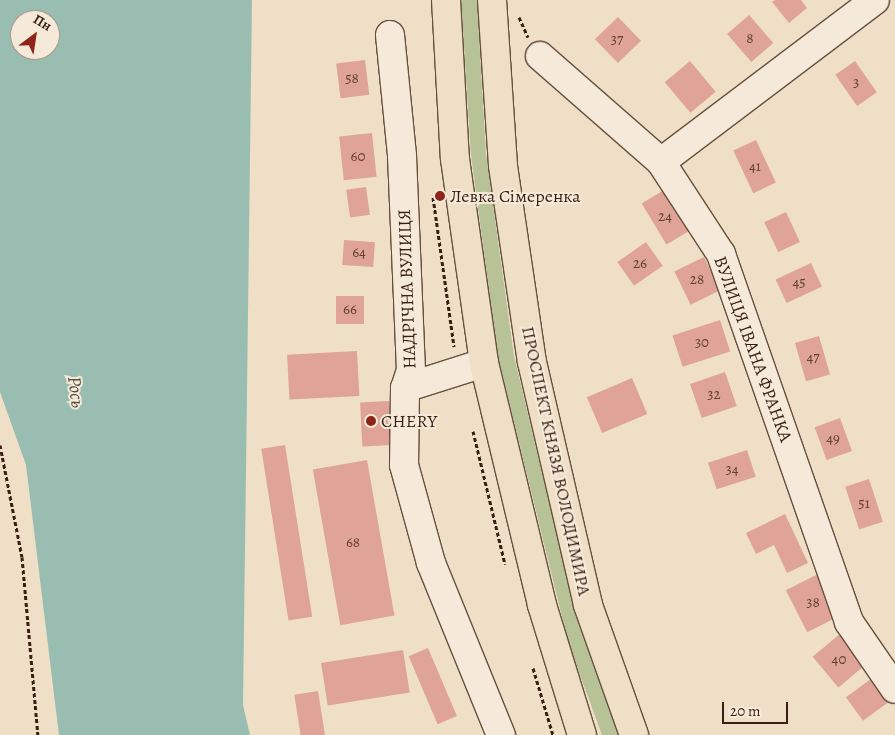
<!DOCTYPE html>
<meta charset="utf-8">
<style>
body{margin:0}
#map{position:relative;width:895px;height:735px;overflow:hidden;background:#efdfc6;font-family:Alegreya,serif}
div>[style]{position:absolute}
.green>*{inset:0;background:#b7c297}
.water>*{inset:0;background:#9abdb1}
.building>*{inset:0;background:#dfa398;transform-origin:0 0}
.path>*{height:3px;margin-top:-1.5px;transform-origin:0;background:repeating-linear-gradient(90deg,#391f11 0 4px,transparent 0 6.5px)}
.roads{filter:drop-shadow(1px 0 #664f3e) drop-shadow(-1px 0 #664f3e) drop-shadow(0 1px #664f3e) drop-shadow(0 -1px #664f3e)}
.minor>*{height:28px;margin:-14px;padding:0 14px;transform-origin:14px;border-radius:14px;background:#f5eada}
.major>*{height:28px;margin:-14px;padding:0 14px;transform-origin:14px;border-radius:14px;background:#efdfc6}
.dots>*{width:14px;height:14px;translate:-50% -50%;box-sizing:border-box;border:2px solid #f5eada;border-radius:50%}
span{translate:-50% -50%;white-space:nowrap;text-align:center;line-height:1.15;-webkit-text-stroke:4px #f5eada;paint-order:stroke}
.number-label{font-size:15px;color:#624033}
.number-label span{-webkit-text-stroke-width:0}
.poi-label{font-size:18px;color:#391f11}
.left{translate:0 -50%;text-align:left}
.street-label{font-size:18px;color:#391f11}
.water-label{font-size:19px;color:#564e41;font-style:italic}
.north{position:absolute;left:10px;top:10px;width:50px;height:50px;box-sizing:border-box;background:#f5eada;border:1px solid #aa998a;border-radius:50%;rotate:31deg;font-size:14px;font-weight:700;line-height:20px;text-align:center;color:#391f11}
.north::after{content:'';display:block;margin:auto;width:18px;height:22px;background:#8f2418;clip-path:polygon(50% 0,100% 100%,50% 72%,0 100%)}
.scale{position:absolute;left:722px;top:702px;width:66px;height:22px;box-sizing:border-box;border:2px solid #391f11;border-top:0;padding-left:6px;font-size:15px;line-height:18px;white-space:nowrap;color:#391f11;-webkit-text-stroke:4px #f5eada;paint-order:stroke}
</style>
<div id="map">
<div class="green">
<i style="clip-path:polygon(461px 0,477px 0,486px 154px,514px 356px,576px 615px,619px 735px,602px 735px,569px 645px,498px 357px,471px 155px)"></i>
</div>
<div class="water">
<i style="clip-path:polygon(evenodd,0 0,252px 0,243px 705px,250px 735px,59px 735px,26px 465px,0 392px,0 0,20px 20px,50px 20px,50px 50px,20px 50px,20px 20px)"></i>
</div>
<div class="building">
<i style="clip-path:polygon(775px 0,801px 0,807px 8px,789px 23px,772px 2px)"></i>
<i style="left:749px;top:15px;width:37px;height:29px;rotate:49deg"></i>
<i style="left:618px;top:17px;width:33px;height:32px;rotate:46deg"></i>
<i style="left:365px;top:60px;width:35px;height:29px;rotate:83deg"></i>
<i style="left:690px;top:61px;width:40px;height:33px;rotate:50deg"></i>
<i style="left:855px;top:61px;width:38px;height:24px;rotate:55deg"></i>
<i style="left:372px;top:133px;width:44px;height:33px;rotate:84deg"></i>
<i style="left:756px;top:140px;width:47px;height:25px;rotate:65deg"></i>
<i style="left:366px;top:187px;width:28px;height:20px;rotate:82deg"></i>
<i style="left:664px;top:190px;width:48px;height:26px;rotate:59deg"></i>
<i style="left:786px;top:212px;width:33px;height:24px;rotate:65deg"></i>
<i style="left:344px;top:240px;width:31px;height:25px;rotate:4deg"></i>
<i style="left:646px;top:242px;width:29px;height:35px;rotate:55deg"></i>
<i style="left:704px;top:257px;width:37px;height:33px;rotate:64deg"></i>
<i style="left:811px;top:263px;width:26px;height:39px;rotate:65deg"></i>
<i style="left:336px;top:296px;width:28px;height:28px"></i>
<i style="left:720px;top:320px;width:33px;height:50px;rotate:72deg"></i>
<i style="left:819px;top:336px;width:40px;height:25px;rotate:74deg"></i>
<i style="left:357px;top:351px;width:45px;height:70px;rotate:87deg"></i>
<i style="left:725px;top:372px;width:36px;height:37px;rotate:71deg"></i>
<i style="left:632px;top:378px;width:39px;height:49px;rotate:67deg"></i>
<i style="left:389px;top:401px;width:44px;height:29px;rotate:87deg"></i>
<i style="left:840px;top:418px;width:35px;height:27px;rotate:70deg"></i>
<i style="left:285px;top:445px;width:174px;height:24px;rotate:81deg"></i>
<i style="left:747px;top:450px;width:28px;height:41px;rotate:72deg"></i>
<i style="left:367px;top:460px;width:158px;height:55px;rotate:80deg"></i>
<i style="left:869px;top:479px;width:45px;height:25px;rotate:72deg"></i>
<i style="clip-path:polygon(785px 514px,808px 563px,787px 573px,774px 545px,756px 554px,746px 533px)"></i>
<i style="left:818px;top:574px;width:47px;height:36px;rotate:63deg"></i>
<i style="left:841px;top:633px;width:40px;height:37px;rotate:50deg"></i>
<i style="left:428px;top:648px;width:74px;height:21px;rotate:67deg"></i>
<i style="left:403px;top:650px;width:43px;height:83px;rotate:81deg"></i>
<i style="left:871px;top:679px;width:29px;height:31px;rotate:54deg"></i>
<i style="left:318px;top:691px;width:45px;height:24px;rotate:81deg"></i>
</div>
<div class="path">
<i style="left:519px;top:17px;width:22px;rotate:66deg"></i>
<i style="left:433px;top:197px;width:151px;rotate:82deg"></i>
<i style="left:473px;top:431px;width:137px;rotate:76.5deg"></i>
<i style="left:0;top:445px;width:114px;rotate:78.9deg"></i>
<i style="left:22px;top:557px;width:179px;rotate:84.9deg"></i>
<i style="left:533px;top:668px;width:70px;rotate:73.4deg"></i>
</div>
<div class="roads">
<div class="minor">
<i style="left:390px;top:35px;width:122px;rotate:84.3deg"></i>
<i style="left:402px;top:156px;width:214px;rotate:87.6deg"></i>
<i style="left:411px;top:370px;width:19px;rotate:108deg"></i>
<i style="left:405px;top:388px;width:77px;rotate:90.7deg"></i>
<i style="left:404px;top:465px;width:102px;rotate:74.6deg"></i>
<i style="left:431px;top:563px;width:186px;rotate:67.9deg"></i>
<i style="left:540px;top:56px;width:161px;rotate:41.2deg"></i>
<i style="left:661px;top:162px;width:110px;rotate:56.9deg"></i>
<i style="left:721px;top:254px;width:390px;rotate:70.8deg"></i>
<i style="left:849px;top:622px;width:81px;rotate:55.5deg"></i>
<i style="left:661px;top:162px;width:268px;rotate:-37.1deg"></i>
<i style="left:405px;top:388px;width:83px;rotate:-17.6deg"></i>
</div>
<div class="major">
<i style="left:446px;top:0;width:159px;rotate:86.8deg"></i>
<i style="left:455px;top:159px;width:206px;rotate:81.9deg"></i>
<i style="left:484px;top:363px;width:249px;rotate:76.5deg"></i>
<i style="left:542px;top:605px;width:136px;rotate:72.9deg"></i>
<i style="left:492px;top:0;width:166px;rotate:86.2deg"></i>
<i style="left:503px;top:166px;width:198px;rotate:81.6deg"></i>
<i style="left:532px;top:362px;width:249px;rotate:77deg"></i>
<i style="left:588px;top:605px;width:138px;rotate:70.5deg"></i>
</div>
</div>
<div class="dots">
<i style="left:440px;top:196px;background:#8f2418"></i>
<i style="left:371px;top:421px;background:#8f2418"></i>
</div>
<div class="number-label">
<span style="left:750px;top:39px">8</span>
<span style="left:617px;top:40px">37</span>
<span style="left:352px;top:79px">58</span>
<span style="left:856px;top:83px">3</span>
<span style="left:358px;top:157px">60</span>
<span style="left:755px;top:167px">41</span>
<span style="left:665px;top:217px">24</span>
<span style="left:359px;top:253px">64</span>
<span style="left:640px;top:264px">26</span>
<span style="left:697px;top:280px">28</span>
<span style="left:799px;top:283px">45</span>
<span style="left:350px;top:310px">66</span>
<span style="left:702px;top:343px">30</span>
<span style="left:813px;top:358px">47</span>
<span style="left:714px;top:395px">32</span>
<span style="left:833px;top:439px">49</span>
<span style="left:732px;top:470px">34</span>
<span style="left:864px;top:504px">51</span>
<span style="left:353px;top:543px">68</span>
<span style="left:813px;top:603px">38</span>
<span style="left:839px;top:660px">40</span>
</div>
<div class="poi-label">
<span class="left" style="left:450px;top:196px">Левка Сімеренка</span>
<span class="left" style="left:381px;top:421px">CHERY</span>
</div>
<div class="street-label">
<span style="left:407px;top:289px;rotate:-92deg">НАДРІЧНА ВУЛИЦЯ</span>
<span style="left:753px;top:349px;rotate:70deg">ВУЛИЦЯ ІВАНА ФРАНКА</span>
<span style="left:556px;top:461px;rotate:78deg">ПРОСПЕКТ КНЯЗЯ ВОЛОДИМИРА</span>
</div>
<div class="water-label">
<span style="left:75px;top:392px;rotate:83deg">Рось</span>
</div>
<div class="north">Пн</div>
<div class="scale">20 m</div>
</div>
